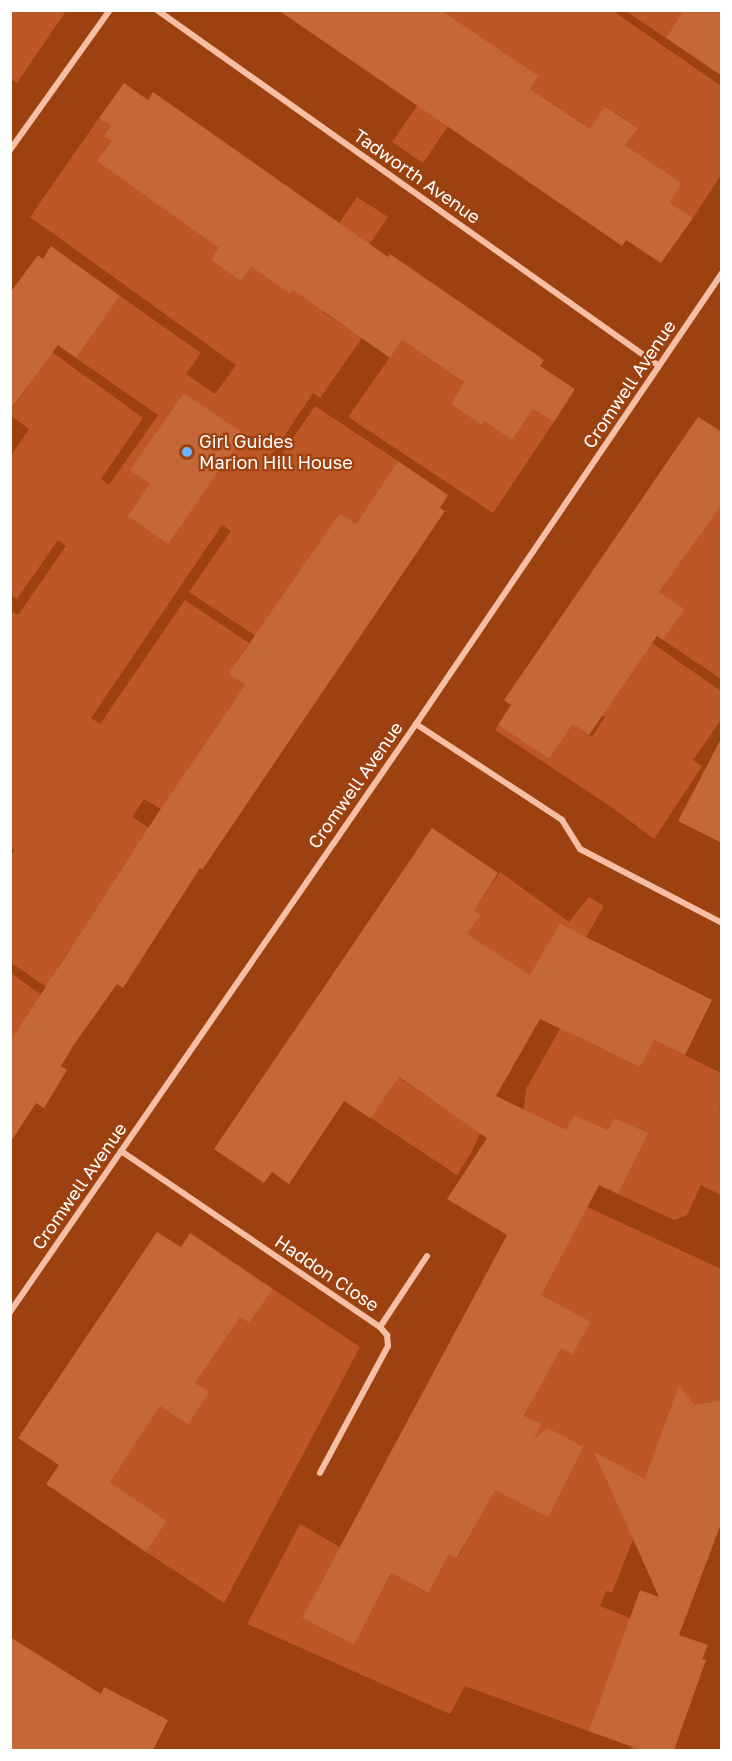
<!DOCTYPE html>
<style>
body{margin:0}
#map{position:relative;width:732px;height:1761px;overflow:hidden;background:#9d4110;font-family:"Golos Text",sans-serif}
div>[style]{position:absolute}
.green>*{inset:0;background:#bd5826}
.building>*{inset:0;background:#c46839}
.street>*{height:6px;margin:-3px;padding:0 3px;transform-origin:3px;border-radius:3px;background:#f5bfa5}
.dots>*{width:16px;height:16px;translate:-50% -50%;box-sizing:border-box;border:3px solid #9d4110;border-radius:50%}
span{translate:-50% -50%;white-space:nowrap;text-align:center;line-height:1.15;-webkit-text-stroke:4.5px #9d4110;paint-order:stroke}
.street-label{font-size:18px;color:#fff}
.poi-label{font-size:18px;color:#fff}
.left{translate:0 -50%;text-align:left}
.frame{position:absolute;inset:0;border:12px solid #fff;pointer-events:none}
</style>
<div id="map">
<div class="green">
<i style="clip-path:polygon(11px 10px,66px 11px,17px 83px,11px 79px)"></i>
<i style="clip-path:polygon(440px 11px,613px 11px,721px 86px,721px 175px,693px 218px,670px 203px,682px 183px,625px 145px,637px 127px,606px 106px,590px 129px,530px 89px,539px 76px,500px 50px,423px 163px,392px 142px,452px 55px)"></i>
<i style="clip-path:polygon(626px 11px,684px 11px,666px 38px)"></i>
<i style="clip-path:polygon(99px 118px,111px 126px,112px 141px,224px 241px,241px 280px,251px 267px,290px 294px,357px 197px,388px 217px,323px 312px,362px 338px,320px 398px,313px 393px,266px 463px,273px 467px,315px 406px,398px 461px,356px 524px,340px 513px,256px 636px,189px 592px,231px 531px,222px 525px,91px 718px,100px 724px,185px 600px,249px 643px,228px 674px,245px 685px,161px 809px,144px 799px,132px 817px,149px 828px,58px 967px,61px 970px,50px 989px,11px 963px,10px 857px,15px 850px,10px 847px,10px 611px,18px 615px,66px 546px,58px 540px,17px 599px,11px 595px,11px 456px,29px 429px,11px 416px,11px 410px,52px 352px,143px 418px,101px 479px,109px 485px,158px 415px,76px 358px,120px 296px,201px 353px,186px 374px,215px 394px,236px 365px,30px 217px)"></i>
<i style="clip-path:polygon(402px 340px,464px 382px,451px 404px,481px 424px,484px 421px,512px 440px,533px 409px,554px 422px,493px 513px,348px 417px)"></i>
<i style="clip-path:polygon(721px 503px,721px 679px,663px 640px,685px 609px,659px 592px)"></i>
<i style="clip-path:polygon(652px 643px,721px 691px,721px 720px,693px 760px,702px 766px,654px 839px,613px 808px,495px 730px,498px 725px,549px 759px,573px 724px,592px 737px,605px 717px,585px 704px)"></i>
<i style="clip-path:polygon(500px 872px,569px 922px,589px 897px,604px 906px,556px 989px,488px 1091px,497px 1097px,471px 1153px,457px 1175px,339px 1097px,363px 1053px,439px 1105px,328px 983px,474px 911px)"></i>
<i style="clip-path:polygon(606px 948px,567px 1032px,604px 1050px,654px 1040px,721px 1073px,721px 1101px,719px 1107px,722px 1108px,721px 1195px,701px 1185px,687px 1215px,674px 1220px,618px 1194px,647px 1133px,614px 1118px,588px 1171px,598px 1126px,574px 1115px,566px 1130px,522px 1123px,526px 1089px)"></i>
<i style="clip-path:polygon(11px 973px,54px 1004px,11px 1042px)"></i>
<i style="clip-path:polygon(499px 1166px,721px 1269px,721px 1400px,705px 1403px,636px 1532px,612px 1593px,606px 1591px,600px 1606px,630px 1618px,633px 1747px,643px 1750px,631px 1750px,632px 1747px,465px 1686px,450px 1714px,247px 1624px,300px 1524px,340px 1547px,302px 1618px,354px 1645px,391px 1573px,427px 1593px,449px 1554px,458px 1558px,474px 1527px,451px 1515px,522px 1421px,540px 1386px,538px 1300px)"></i>
<i style="clip-path:polygon(273px 1289px,360px 1347px,224px 1603px,146px 1552px,167px 1521px,110px 1482px,151px 1408px,240px 1317px,249px 1323px)"></i>
</div>
<div class="building">
<i style="clip-path:polygon(278px 10px,440px 10px,539px 76px,530px 89px,590px 129px,605px 106px,638px 128px,625px 145px,682px 183px,670px 203px,693px 218px,661px 263px,626px 240px,622px 246px)"></i>
<i style="clip-path:polygon(684px 10px,722px 10px,722px 76px,666px 38px)"></i>
<i style="clip-path:polygon(124px 83px,148px 100px,153px 92px,388px 257px,390px 254px,544px 360px,540px 366px,575px 389px,554px 422px,533px 409px,512px 440px,484px 421px,482px 425px,451px 404px,464px 382px,402px 340px,390px 358px,293px 290px,290px 294px,251px 267px,241px 281px,211px 260px,219px 248px,97px 161px,112px 141px,104px 136px,111px 126px,99px 118px)"></i>
<i style="clip-path:polygon(51px 246px,120px 296px,76px 358px,58px 345px,10px 410px,10px 293px,38px 255px,43px 259px)"></i>
<i style="clip-path:polygon(184px 393px,244px 434px,168px 544px,128px 516px,150px 484px,130px 470px)"></i>
<i style="clip-path:polygon(698px 417px,722px 432px,722px 504px,659px 592px,685px 609px,663px 640px,657px 636px,589px 735px,573px 724px,549px 759px,498px 725px,511px 705px,504px 700px)"></i>
<i style="clip-path:polygon(398px 461px,448px 495px,440px 508px,445px 511px,202px 870px,200px 868px,123px 988px,117px 984px,73px 1046px,61px 1066px,67px 1070px,44px 1108px,36px 1103px,10px 1143px,10px 1042px,158px 813px,245px 685px,228px 674px,340px 513px,356px 524px)"></i>
<i style="clip-path:polygon(722px 737px,722px 843px,678px 821px)"></i>
<i style="clip-path:polygon(432px 828px,498px 873px,474px 911px,480px 915px,467px 934px,530px 975px,560px 924px,712px 1000px,685px 1055px,654px 1040px,640px 1067px,540px 1019px,496px 1096px,566px 1130px,574px 1115px,608px 1130px,614px 1118px,648px 1133px,618px 1194px,599px 1185px,541px 1295px,591px 1322px,572px 1354px,561px 1348px,524px 1416px,541px 1424px,534px 1439px,548px 1428px,583px 1447px,548px 1517px,495px 1490px,457px 1558px,449px 1554px,428px 1593px,391px 1573px,354px 1645px,302px 1618px,507px 1235px,447px 1199px,487px 1138px,399px 1077px,370px 1118px,344px 1101px,289px 1184px,272px 1172px,264px 1183px,214px 1149px)"></i>
<i style="clip-path:polygon(157px 1232px,181px 1247px,190px 1233px,273px 1289px,249px 1323px,240px 1317px,195px 1383px,209px 1392px,188px 1424px,160px 1406px,110px 1482px,167px 1521px,146px 1552px,46px 1484px,59px 1465px,18px 1438px)"></i>
<i style="clip-path:polygon(679px 1385px,694px 1405px,722px 1400px,722px 1521px,679px 1635px,708px 1645px,702px 1659px,706px 1660px,674px 1750px,642px 1750px,589px 1731px,640px 1590px,659px 1597px,594px 1452px,645px 1479px)"></i>
<i style="clip-path:polygon(10px 1637px,101px 1694px,104px 1687px,168px 1720px,153px 1750px,10px 1750px)"></i>
</div>
<div class="street">
<i style="left:157px;top:10px;width:615px;rotate:35.34deg"></i>
<i style="left:10px;top:150px;width:172px;rotate:-54.5deg"></i>
<i style="left:416px;top:724px;width:175px;rotate:33.3deg"></i>
<i style="left:562px;top:820px;width:34px;rotate:58deg"></i>
<i style="left:580px;top:849px;width:160px;rotate:27.5deg"></i>
<i style="left:121px;top:1151px;width:313px;rotate:34.2deg"></i>
<i style="left:380px;top:1327px;width:11px;rotate:49deg"></i>
<i style="left:387px;top:1335px;width:11px;rotate:85deg"></i>
<i style="left:388px;top:1346px;width:144px;rotate:118.2deg"></i>
<i style="left:10px;top:1312px;width:715px;rotate:-55.38deg"></i>
<i style="left:416px;top:724px;width:545px;rotate:-55.84deg"></i>
<i style="left:380px;top:1327px;width:85px;rotate:-56.5deg"></i>
</div>
<div class="dots">
<i style="left:187px;top:452px;background:#69b5ff"></i>
</div>
<div class="street-label">
<span style="left:417px;top:176px;rotate:35deg">Tadworth Avenue</span>
<span style="left:629px;top:384px;rotate:-56deg">Cromwell Avenue</span>
<span style="left:355px;top:785px;rotate:-55deg">Cromwell Avenue</span>
<span style="left:79px;top:1186px;rotate:-55deg">Cromwell Avenue</span>
<span style="left:327px;top:1273px;rotate:34deg">Haddon Close</span>
</div>
<div class="poi-label">
<span class="left" style="left:199px;top:452px">Girl Guides<br>Marion Hill House</span>
</div>
<div class="frame"></div>
</div>
